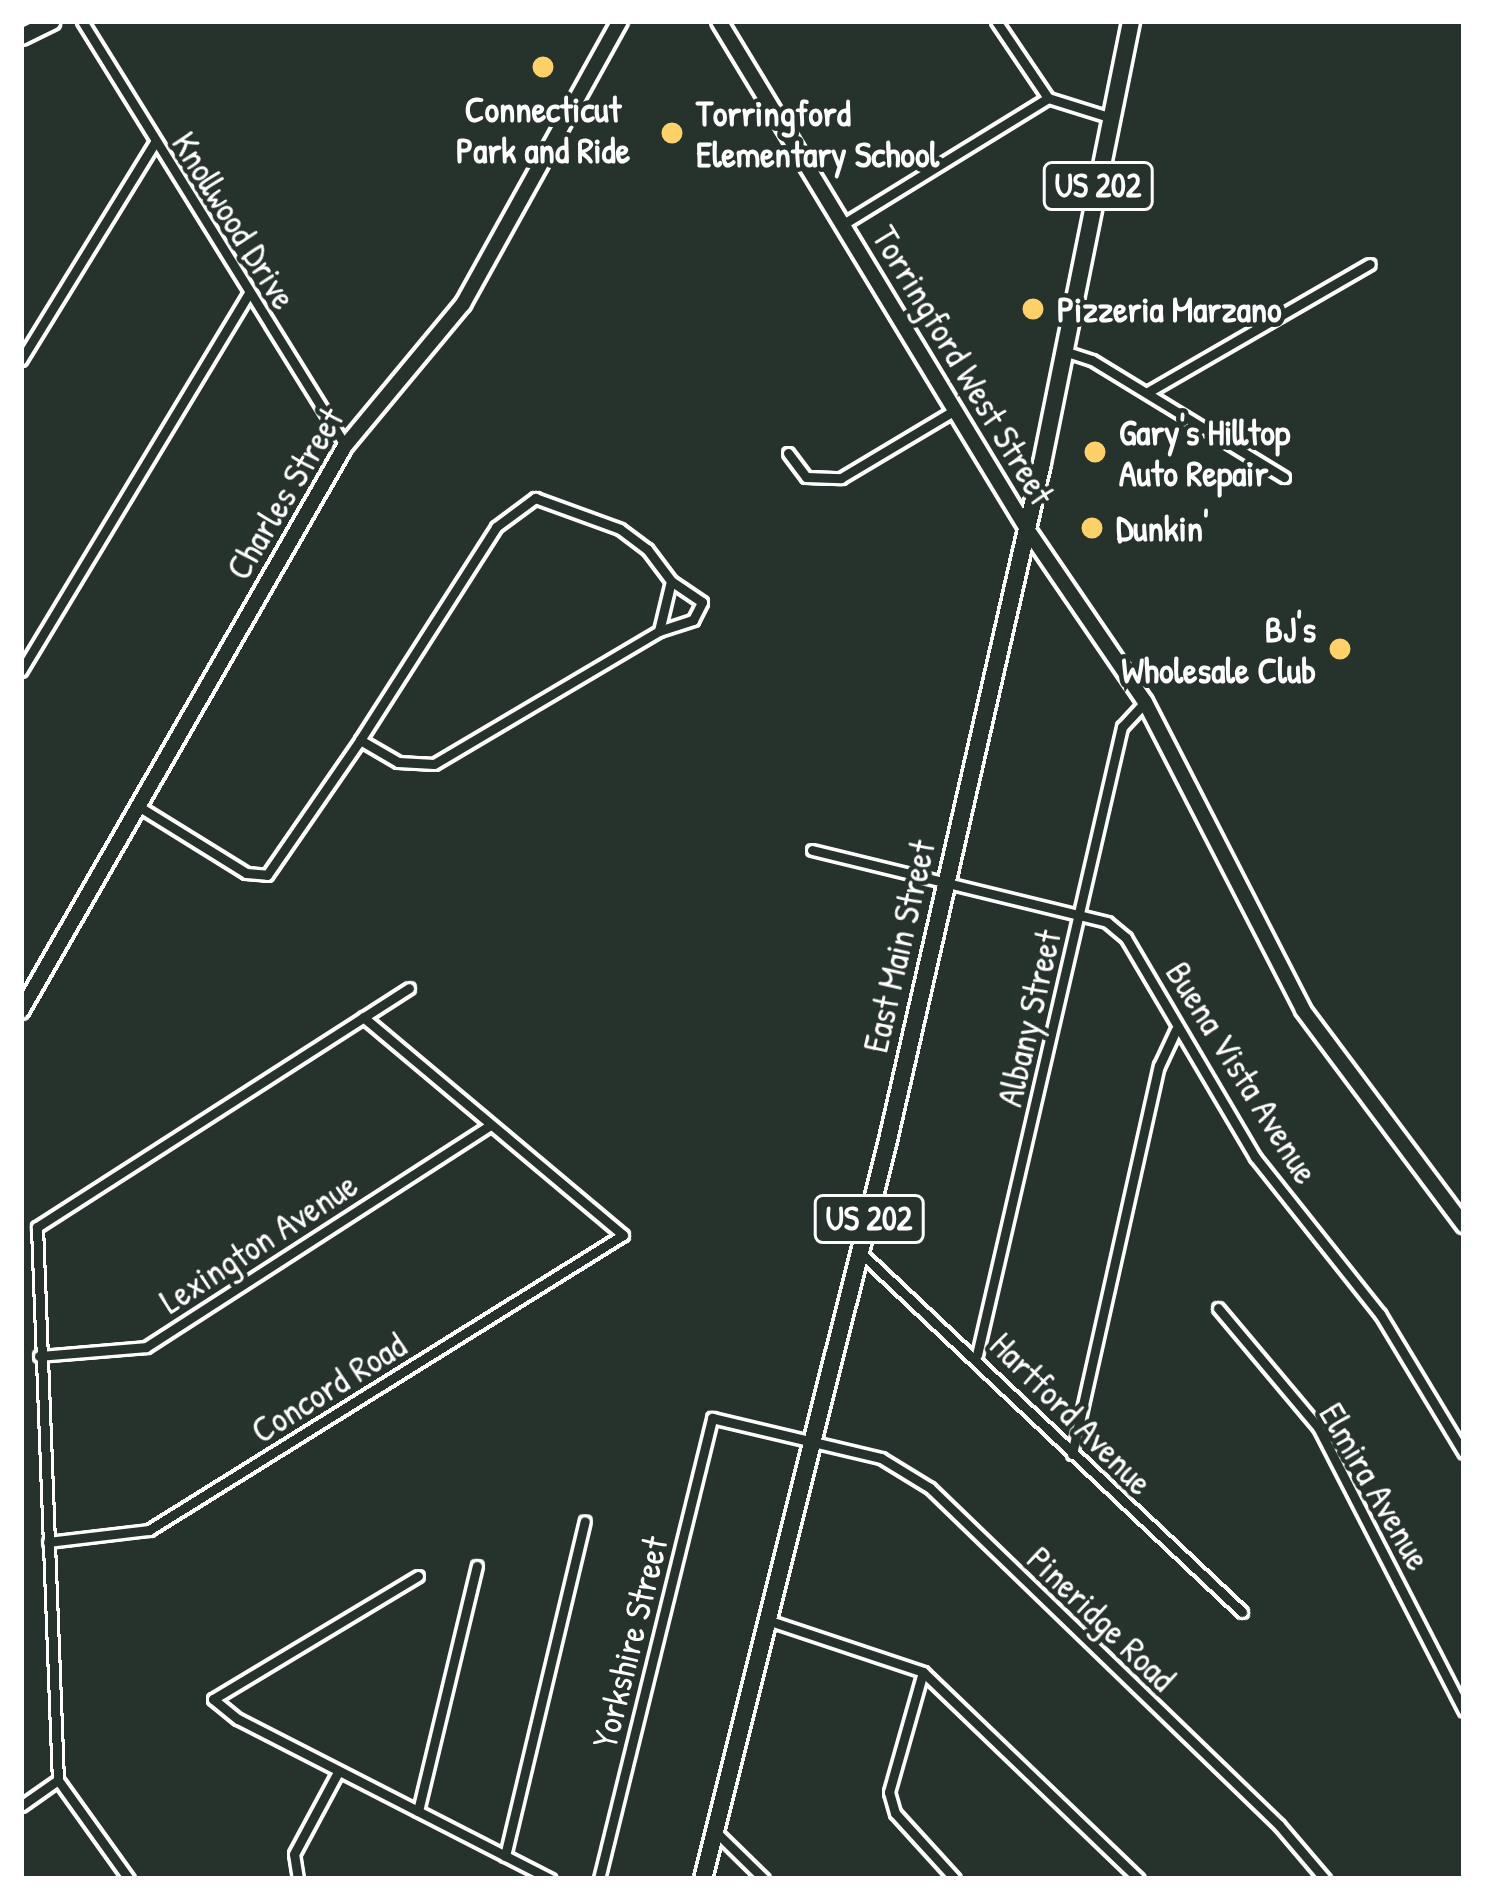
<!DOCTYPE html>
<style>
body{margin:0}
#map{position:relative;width:1485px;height:1900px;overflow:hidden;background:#26332d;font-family:"Patrick Hand",sans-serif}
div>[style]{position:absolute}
.roads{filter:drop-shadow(3px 0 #fff) drop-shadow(-3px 0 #fff) drop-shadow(0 3px #fff) drop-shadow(0 -3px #fff)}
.street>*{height:9px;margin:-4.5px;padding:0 4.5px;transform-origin:4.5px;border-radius:4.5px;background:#26332d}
.secondary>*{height:14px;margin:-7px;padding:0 7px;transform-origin:7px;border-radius:7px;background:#26332d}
.primary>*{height:15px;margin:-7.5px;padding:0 7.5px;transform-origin:7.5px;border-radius:7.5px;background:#26332d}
.highway>*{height:16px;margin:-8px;padding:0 8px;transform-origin:8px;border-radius:8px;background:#26332d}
.dots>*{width:33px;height:33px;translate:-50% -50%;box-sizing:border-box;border:6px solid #26332d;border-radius:50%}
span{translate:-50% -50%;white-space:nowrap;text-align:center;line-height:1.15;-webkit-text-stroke:9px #26332d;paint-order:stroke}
.shield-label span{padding:3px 9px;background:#26332d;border:3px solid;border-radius:9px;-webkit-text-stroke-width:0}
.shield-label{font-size:33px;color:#fff;font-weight:700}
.poi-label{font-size:36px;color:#fff;font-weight:700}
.left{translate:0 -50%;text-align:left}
.right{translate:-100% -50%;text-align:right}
.street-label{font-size:36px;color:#fff}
.frame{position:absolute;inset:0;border:24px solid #fff;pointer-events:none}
</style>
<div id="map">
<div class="roads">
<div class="street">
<i style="left:82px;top:21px;width:500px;rotate:58.2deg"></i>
<i style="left:996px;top:21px;width:93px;rotate:56deg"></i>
<i style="left:1048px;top:98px;width:67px;rotate:17.4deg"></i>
<i style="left:845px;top:223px;width:238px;rotate:-31.6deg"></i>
<i style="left:1064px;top:351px;width:29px;rotate:18deg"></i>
<i style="left:1092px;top:360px;width:225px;rotate:31.4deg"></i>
<i style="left:21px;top:360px;width:256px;rotate:-58.4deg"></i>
<i style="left:1148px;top:392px;width:256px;rotate:-30deg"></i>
<i style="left:788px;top:453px;width:30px;rotate:53deg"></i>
<i style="left:806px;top:477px;width:35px;rotate:2deg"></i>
<i style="left:841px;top:478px;width:133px;rotate:-30.8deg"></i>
<i style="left:535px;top:498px;width:90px;rotate:20deg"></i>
<i style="left:620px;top:529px;width:34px;rotate:37deg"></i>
<i style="left:647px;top:549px;width:40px;rotate:53deg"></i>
<i style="left:671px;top:581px;width:51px;rotate:103.5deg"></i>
<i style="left:659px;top:631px;width:261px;rotate:149.4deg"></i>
<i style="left:434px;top:764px;width:36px;rotate:-177deg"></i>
<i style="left:398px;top:762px;width:44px;rotate:-149.9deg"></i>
<i style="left:360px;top:740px;width:253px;rotate:-57.4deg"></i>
<i style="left:496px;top:527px;width:49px;rotate:-36.6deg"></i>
<i style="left:659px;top:631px;width:36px;rotate:-18deg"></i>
<i style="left:693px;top:620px;width:20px;rotate:-63deg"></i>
<i style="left:702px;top:602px;width:37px;rotate:-146deg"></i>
<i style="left:21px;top:671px;width:441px;rotate:-58.9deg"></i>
<i style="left:138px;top:806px;width:127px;rotate:31.8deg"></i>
<i style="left:246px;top:873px;width:21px;rotate:5deg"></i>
<i style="left:267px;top:875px;width:164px;rotate:-55.4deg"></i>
<i style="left:812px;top:850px;width:304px;rotate:13.7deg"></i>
<i style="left:1107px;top:922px;width:25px;rotate:40deg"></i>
<i style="left:1126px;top:938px;width:254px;rotate:59.5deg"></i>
<i style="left:1255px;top:1157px;width:201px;rotate:51.5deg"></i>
<i style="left:1380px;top:1314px;width:162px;rotate:58.9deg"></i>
<i style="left:37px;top:1227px;width:553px;rotate:87.83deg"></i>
<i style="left:58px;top:1780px;width:122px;rotate:54.4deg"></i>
<i style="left:37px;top:1227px;width:442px;rotate:-32.7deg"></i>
<i style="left:862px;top:1254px;width:522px;rotate:43.29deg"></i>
<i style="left:1218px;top:1308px;width:155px;rotate:50deg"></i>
<i style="left:1318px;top:1427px;width:319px;rotate:62.8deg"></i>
<i style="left:977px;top:1355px;width:645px;rotate:-77deg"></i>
<i style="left:1122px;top:727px;width:34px;rotate:-47deg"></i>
<i style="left:39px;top:1356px;width:107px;rotate:-4.8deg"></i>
<i style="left:146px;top:1347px;width:409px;rotate:-32.8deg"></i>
<i style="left:1072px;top:1454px;width:398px;rotate:-77.4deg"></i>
<i style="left:1159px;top:1066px;width:40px;rotate:-65deg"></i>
<i style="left:48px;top:1542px;width:102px;rotate:-6.8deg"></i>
<i style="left:149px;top:1530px;width:558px;rotate:-31.9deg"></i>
<i style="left:623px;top:1235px;width:339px;rotate:-140deg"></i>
<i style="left:418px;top:1576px;width:239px;rotate:149deg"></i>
<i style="left:213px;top:1699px;width:32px;rotate:39deg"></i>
<i style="left:238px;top:1719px;width:351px;rotate:27.1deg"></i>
<i style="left:770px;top:1621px;width:161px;rotate:18.4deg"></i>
<i style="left:923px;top:1672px;width:299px;rotate:43.8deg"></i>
<i style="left:923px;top:1672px;width:125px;rotate:105.8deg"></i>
<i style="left:889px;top:1792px;width:22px;rotate:74deg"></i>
<i style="left:895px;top:1813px;width:89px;rotate:47.7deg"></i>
<i style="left:21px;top:1806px;width:45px;rotate:-35.1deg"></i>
<i style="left:418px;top:1811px;width:252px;rotate:-76.5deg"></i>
<i style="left:716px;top:1832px;width:67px;rotate:44.4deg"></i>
<i style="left:505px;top:1856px;width:344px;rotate:-76.6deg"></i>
<i style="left:298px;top:1879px;width:25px;rotate:-99deg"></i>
<i style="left:294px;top:1854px;width:93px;rotate:-61.8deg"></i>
<i style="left:599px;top:1879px;width:475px;rotate:-76.2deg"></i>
<i style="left:712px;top:1418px;width:174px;rotate:13.3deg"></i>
<i style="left:881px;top:1458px;width:57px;rotate:31.5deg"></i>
<i style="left:930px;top:1488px;width:485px;rotate:44deg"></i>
<i style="left:1279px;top:1825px;width:71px;rotate:49.6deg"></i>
</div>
<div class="secondary">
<i style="left:719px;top:21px;width:594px;rotate:58.77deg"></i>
<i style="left:1027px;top:529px;width:209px;rotate:55.7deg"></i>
<i style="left:1145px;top:702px;width:346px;rotate:62.8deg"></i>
<i style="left:1303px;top:1010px;width:269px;rotate:53.2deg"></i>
<i style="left:21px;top:1011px;width:651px;rotate:-60.17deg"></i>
<i style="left:345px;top:446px;width:185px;rotate:-50.3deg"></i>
<i style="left:463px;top:304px;width:324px;rotate:-61deg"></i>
</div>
<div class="primary">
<i style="left:21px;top:36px;width:34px;rotate:-26deg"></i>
</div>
<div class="highway">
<i style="left:703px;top:1879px;width:762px;rotate:-75.95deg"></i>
<i style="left:888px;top:1140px;width:694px;rotate:-77.18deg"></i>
<i style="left:1042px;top:463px;width:451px;rotate:-78.6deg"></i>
</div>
</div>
<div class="dots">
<i style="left:543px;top:67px;background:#ffd166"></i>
<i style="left:672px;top:133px;background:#ffd166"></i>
<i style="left:1033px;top:309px;background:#ffd166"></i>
<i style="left:1095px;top:452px;background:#ffd166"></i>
<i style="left:1092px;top:528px;background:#ffd166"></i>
<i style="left:1340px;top:649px;background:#ffd166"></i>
</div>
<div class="shield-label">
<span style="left:1098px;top:186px">US 202</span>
<span style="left:869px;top:1219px">US 202</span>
</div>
<div class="poi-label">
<span style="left:543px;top:129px">Connecticut<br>Park and Ride</span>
<span class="left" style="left:696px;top:133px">Torringford<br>Elementary School</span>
<span class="left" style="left:1057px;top:309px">Pizzeria Marzano</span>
<span class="left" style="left:1119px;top:452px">Gary's Hilltop<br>Auto Repair</span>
<span class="left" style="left:1116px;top:528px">Dunkin'</span>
<span class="right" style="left:1316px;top:649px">BJ's<br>Wholesale Club</span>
</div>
<div class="street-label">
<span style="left:235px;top:220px;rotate:58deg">Knollwood Drive</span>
<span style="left:964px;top:365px;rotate:59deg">Torringford West Street</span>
<span style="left:284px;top:493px;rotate:-59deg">Charles Street</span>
<span style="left:898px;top:946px;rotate:-77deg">East Main Street</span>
<span style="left:1028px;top:1018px;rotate:-77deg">Albany Street</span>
<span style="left:1243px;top:1072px;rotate:58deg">Buena Vista Avenue</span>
<span style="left:258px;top:1242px;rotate:-33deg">Lexington Avenue</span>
<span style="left:328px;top:1387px;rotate:-32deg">Concord Road</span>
<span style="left:1072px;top:1413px;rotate:45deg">Hartford Avenue</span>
<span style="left:1376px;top:1486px;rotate:60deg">Elmira Avenue</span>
<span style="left:1102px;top:1618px;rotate:44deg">Pineridge Road</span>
<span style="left:629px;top:1642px;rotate:-76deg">Yorkshire Street</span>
</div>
<div class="frame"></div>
</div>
